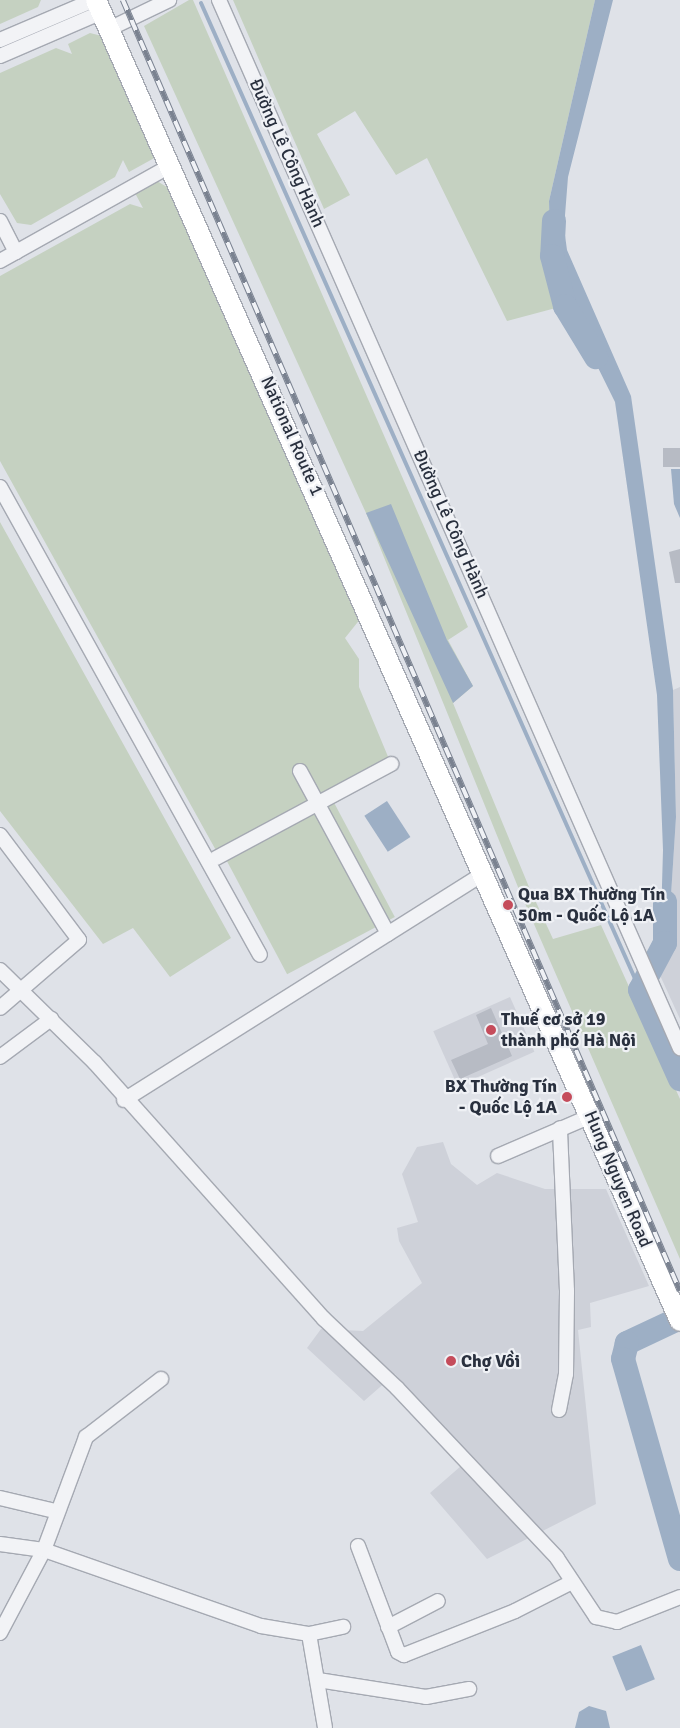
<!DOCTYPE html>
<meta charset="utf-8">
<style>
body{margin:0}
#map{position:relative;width:680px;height:1728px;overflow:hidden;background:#dfe2e8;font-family:Signika,sans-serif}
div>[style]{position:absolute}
.built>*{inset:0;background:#ced1d9;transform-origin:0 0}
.green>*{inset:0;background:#c5d1c1;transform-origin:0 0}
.water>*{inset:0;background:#9dafc5;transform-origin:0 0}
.stream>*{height:4px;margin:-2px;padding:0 2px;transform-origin:2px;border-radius:2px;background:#9dafc5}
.river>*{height:24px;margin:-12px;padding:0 12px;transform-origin:12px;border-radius:12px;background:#9dafc5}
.building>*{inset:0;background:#b7bbc4;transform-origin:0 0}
.roads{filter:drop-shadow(1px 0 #a5a9b2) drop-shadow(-1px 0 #a5a9b2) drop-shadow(0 1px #a5a9b2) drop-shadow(0 -1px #a5a9b2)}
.minor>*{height:14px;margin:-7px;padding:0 7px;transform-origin:7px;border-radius:7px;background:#f2f3f6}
.highway>*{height:20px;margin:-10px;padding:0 10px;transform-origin:10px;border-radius:10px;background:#fff}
.rail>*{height:5.5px;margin-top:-2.75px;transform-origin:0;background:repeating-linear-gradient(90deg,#eff1f5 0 11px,#7a8290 0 22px);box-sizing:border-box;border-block:1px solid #7a8290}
.dots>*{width:14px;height:14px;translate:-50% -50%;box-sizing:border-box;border:2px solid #eff1f5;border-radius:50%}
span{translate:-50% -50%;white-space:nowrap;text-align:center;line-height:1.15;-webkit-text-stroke:4.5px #eff1f5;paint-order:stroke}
.street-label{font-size:18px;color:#29303e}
.poi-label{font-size:18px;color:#29303e;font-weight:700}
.left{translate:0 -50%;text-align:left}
.right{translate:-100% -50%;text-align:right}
</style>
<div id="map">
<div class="built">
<i style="clip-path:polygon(680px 687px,680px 1019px,653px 960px,669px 927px,676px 817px,673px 690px)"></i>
<i style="left:510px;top:997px;width:60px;height:84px;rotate:66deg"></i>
<i style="clip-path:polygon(443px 1142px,451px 1164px,477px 1185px,497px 1173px,545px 1189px,606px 1189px,649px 1286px,590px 1303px,591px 1327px,578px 1330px,596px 1504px,487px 1559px,430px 1493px,469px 1459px,395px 1374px,364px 1401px,307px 1348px,321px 1329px,363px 1331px,422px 1283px,399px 1241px,397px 1228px,418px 1222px,402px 1174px,417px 1147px)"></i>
</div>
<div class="green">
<i style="clip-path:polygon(0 0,41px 0,38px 7px,0 24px)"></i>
<i style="clip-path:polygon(189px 0,193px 0,468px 627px,448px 640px,473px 686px,453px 703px,529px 887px,553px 939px,601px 925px,680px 1099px,680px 1259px,520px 892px,366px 513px,144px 26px)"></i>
<i style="clip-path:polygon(233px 0,595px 0,549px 201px,550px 242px,567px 305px,507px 321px,427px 158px,396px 175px,355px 111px,317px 134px,350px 195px,324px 209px)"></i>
<i style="clip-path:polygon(90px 33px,102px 36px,158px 156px,129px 172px,123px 160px,115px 177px,31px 225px,17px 223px,0 194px,0 73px,56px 48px,72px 54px,68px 44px)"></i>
<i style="clip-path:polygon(157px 181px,170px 189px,361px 618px,345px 638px,359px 659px,359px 687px,389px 759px,218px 854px,0 461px,0 276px,130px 204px,143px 208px,135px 193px)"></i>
<i style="clip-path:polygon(0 522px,231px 938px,170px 977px,133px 928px,103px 944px,0 811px)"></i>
<i style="left:331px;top:797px;width:136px;height:122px;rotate:62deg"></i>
</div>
<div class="water">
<i style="clip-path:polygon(595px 0,613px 0,568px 177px,564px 228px,567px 250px,631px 396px,673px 690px,676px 817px,669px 927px,653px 960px,649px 951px,661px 920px,663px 850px,657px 695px,615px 402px,567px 305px,550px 242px,549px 201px)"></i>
<i style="clip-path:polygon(671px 469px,680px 469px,680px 518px,674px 504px)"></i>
<i style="clip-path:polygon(391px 504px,447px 640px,473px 686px,453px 703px,366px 513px)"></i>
<i style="left:387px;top:801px;width:43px;height:27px;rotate:57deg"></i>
<i style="left:641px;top:1645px;width:37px;height:31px;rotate:68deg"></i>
<i style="clip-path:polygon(589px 1706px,606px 1711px,610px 1728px,575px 1728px,579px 1712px)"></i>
</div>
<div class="stream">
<i style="left:201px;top:3px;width:1080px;rotate:66.02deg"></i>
</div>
<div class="river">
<i style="left:554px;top:221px;width:35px;rotate:93deg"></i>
<i style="left:552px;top:256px;width:52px;rotate:75.4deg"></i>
<i style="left:565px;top:306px;width:60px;rotate:58.7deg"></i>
<i style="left:665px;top:902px;width:41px;rotate:90deg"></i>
<i style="left:665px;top:943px;width:53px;rotate:118deg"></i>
<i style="left:640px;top:990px;width:98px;rotate:65.8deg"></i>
<i style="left:680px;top:1318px;width:59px;rotate:154.7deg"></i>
<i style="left:627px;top:1343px;width:16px;rotate:104deg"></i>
<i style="left:623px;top:1359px;width:208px;rotate:74.1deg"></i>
</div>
<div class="building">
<i style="left:663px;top:448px;width:17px;height:19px"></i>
<i style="clip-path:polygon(680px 549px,680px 583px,675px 583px,669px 552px)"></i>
<i style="clip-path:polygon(491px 1008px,512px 1056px,460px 1079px,451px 1060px,488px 1044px,476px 1015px)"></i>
</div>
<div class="roads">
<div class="minor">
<i style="left:219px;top:0;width:1145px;rotate:66.26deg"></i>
<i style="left:109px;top:29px;width:67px;rotate:-25.8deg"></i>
<i style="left:0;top:40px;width:102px;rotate:-23.1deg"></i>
<i style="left:0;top:56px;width:111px;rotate:-23.3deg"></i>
<i style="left:0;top:221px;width:35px;rotate:63deg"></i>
<i style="left:0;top:261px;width:195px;rotate:-29.2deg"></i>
<i style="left:0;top:487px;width:535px;rotate:60.95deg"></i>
<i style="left:300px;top:771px;width:185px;rotate:61.6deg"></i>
<i style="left:0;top:835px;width:131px;rotate:53deg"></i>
<i style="left:79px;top:940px;width:104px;rotate:139.3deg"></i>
<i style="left:216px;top:858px;width:199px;rotate:-28.2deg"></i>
<i style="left:0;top:970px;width:133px;rotate:44.4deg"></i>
<i style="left:95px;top:1063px;width:343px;rotate:48.2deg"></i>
<i style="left:324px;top:1319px;width:100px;rotate:43.4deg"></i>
<i style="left:397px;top:1388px;width:233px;rotate:46.7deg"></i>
<i style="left:557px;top:1558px;width:71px;rotate:56.5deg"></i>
<i style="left:596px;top:1617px;width:22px;rotate:13deg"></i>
<i style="left:617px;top:1622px;width:68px;rotate:-21.6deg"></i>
<i style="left:0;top:1057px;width:64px;rotate:-36.7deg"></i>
<i style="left:124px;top:1100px;width:426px;rotate:-32.2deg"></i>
<i style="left:498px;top:1156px;width:101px;rotate:-23.3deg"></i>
<i style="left:559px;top:1410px;width:37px;rotate:-79deg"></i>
<i style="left:566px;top:1374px;width:83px;rotate:-89.3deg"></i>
<i style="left:567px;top:1291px;width:163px;rotate:-92.5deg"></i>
<i style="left:0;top:1498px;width:57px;rotate:13.3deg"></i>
<i style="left:0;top:1544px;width:44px;rotate:7.8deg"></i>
<i style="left:44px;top:1550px;width:230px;rotate:19.3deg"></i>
<i style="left:261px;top:1626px;width:49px;rotate:9.5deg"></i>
<i style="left:309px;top:1634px;width:35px;rotate:-12deg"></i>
<i style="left:358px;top:1546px;width:113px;rotate:69.3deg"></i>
<i style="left:398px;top:1652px;width:7px;rotate:27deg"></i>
<i style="left:404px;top:1655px;width:119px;rotate:-21.6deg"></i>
<i style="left:515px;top:1611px;width:64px;rotate:-27deg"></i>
<i style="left:388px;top:1627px;width:56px;rotate:-27.5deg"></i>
<i style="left:0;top:1633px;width:94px;rotate:-62.1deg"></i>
<i style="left:44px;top:1550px;width:121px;rotate:-69.6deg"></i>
<i style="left:86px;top:1437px;width:95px;rotate:-37.7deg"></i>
<i style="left:309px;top:1634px;width:95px;rotate:80.3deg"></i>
<i style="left:318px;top:1680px;width:109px;rotate:8.9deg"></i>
<i style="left:426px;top:1697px;width:44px;rotate:-10.5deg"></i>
</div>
<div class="highway">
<i style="left:96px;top:0;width:1444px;rotate:66.15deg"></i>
</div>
</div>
<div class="rail">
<i style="left:123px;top:0;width:1406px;rotate:66.66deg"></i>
</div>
<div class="dots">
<i style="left:508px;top:905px;background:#c54c5b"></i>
<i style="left:491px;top:1030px;background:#c54c5b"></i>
<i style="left:567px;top:1097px;background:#c54c5b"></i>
<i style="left:451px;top:1361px;background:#c54c5b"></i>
</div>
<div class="street-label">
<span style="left:287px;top:153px;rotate:66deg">Đường Lê Công Hành</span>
<span style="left:292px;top:436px;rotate:66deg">National Route 1</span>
<span style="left:451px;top:524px;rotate:66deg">Đường Lê Công Hành</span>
<span style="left:618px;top:1179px;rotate:67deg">Hung Nguyen Road</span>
</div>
<div class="poi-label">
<span class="left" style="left:518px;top:905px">Qua BX Thường Tín<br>50m - Quốc Lộ 1A</span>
<span class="left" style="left:501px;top:1030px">Thuế cơ sở 19<br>thành phố Hà Nội</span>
<span class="right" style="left:557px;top:1097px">BX Thường Tín<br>- Quốc Lộ 1A</span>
<span class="left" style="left:461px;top:1361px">Chợ Vồi</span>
</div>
</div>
